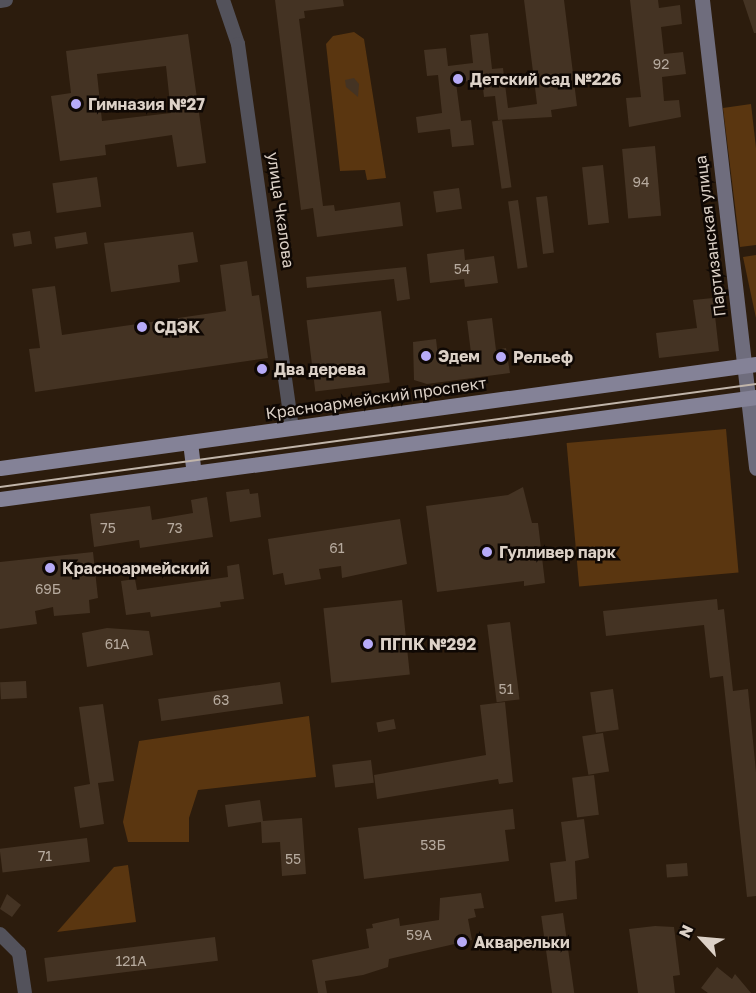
<!DOCTYPE html>
<meta charset="utf-8">
<style>
body{margin:0}
#map{position:relative;width:756px;height:993px;overflow:hidden;background:#2c1c0d;font-family:"Golos Text",sans-serif}
div>[style]{position:absolute}
.green>*{inset:0;background:#5a3610;transform-origin:0 0}
.building>*{inset:0;background:#443323;transform-origin:0 0}
.street>*{height:14px;margin:-7px;padding:0 7px;transform-origin:7px;border-radius:7px;background:#53525b}
.secondary>*{height:15px;margin:-7.5px;padding:0 7.5px;transform-origin:7.5px;border-radius:7.5px;background:#6f6d7d}
.primary>*{height:15px;margin:-7.5px;padding:0 7.5px;transform-origin:7.5px;border-radius:7.5px;background:#848297}
.tram>*{height:1.5px;margin:-0.75px;padding:0 0.75px;transform-origin:0.75px;border-radius:0.75px;background:#c1b5aa}
.dots>*{width:16px;height:16px;translate:-50% -50%;box-sizing:border-box;border:3px solid #0f0804;border-radius:50%}
span{translate:-50% -50%;white-space:nowrap;text-align:center;line-height:1.15;-webkit-text-stroke:5px #0f0804;paint-order:stroke}
.number-label{font-size:14px;color:#b6aa9e}
.number-label span{-webkit-text-stroke-width:0}
.poi-label{font-size:16px;color:#dcd1c7;font-weight:700}
.left{translate:0 -50%;text-align:left}
.street-label{font-size:16px;color:#dcd1c7}
.north{position:absolute;left:672px;top:909px;width:60px;height:60px;-webkit-text-stroke:4px #0f0804;paint-order:stroke;rotate:296deg;font-size:16px;font-weight:700;line-height:24px;text-align:center;color:#dcd1c7}
.north::after{content:'';display:block;margin:auto;width:21px;height:27px;background:#dcd1c7;clip-path:polygon(50% 0,100% 100%,50% 72%,0 100%)}
</style>
<div id="map">
<div class="green">
<i style="clip-path:polygon(354px 32px,364px 39px,386px 178px,367px 180px,365px 170px,340px 171px,326px 44px,333px 36px)"></i>
<i style="clip-path:polygon(751px 104px,756px 148px,756px 245px,740px 247px,723px 108px)"></i>
<i style="clip-path:polygon(756px 255px,756px 318px,743px 257px)"></i>
<i style="left:726px;top:429px;width:144px;height:160px;rotate:85deg"></i>
<i style="clip-path:polygon(309px 716px,316px 777px,198px 790px,189px 818px,189px 842px,128px 842px,123px 822px,139px 741px)"></i>
<i style="clip-path:polygon(128px 865px,136px 922px,57px 932px,114px 867px)"></i>
</div>
<div class="building">
<i style="clip-path:polygon(275px 0,343px 0,344px 6px,304px 11px,305px 18px,299px 19px,323px 206px,334px 205px,335px 211px,400px 202px,403px 226px,317px 237px,313px 208px,301px 210px)"></i>
<i style="clip-path:polygon(524px 0,564px 0,577px 106px,551px 110px,552px 117px,498px 120px,495px 96px,484px 97px,482px 79px,456px 83px,461px 121px,471px 120px,474px 145px,452px 147px,450px 129px,418px 133px,416px 117px,442px 113px,438px 75px,427px 76px,424px 50px,446px 48px,448px 66px,473px 63px,470px 35px,488px 33px,492px 69px,503px 68px,508px 108px,537px 104px)"></i>
<i style="clip-path:polygon(630px 0,658px 0,659px 8px,680px 5px,682px 24px,661px 27px,664px 54px,683px 52px,686px 74px,662px 77px,664px 101px,679px 100px,681px 117px,629px 127px,626px 98px,641px 97px)"></i>
<i style="clip-path:polygon(743px 0,756px 0,756px 33px,754px 33px)"></i>
<i style="clip-path:polygon(evenodd,188px 34px,206px 163px,177px 167px,172px 135px,105px 145px,106px 155px,60px 161px,51px 96px,71px 93px,66px 51px,188px 34px,166px 66px,171px 113px,102px 121px,97px 74px,166px 66px)"></i>
<i style="clip-path:polygon(354px 78px,359px 84px,358px 97px,346px 87px,345px 80px)"></i>
<i style="left:502px;top:120px;width:68px;height:10px;rotate:82deg"></i>
<i style="left:655px;top:146px;width:70px;height:33px;rotate:85deg"></i>
<i style="left:603px;top:165px;width:58px;height:21px;rotate:84deg"></i>
<i style="left:97px;top:177px;width:30px;height:45px;rotate:82deg"></i>
<i style="left:459px;top:188px;width:21px;height:26px;rotate:82deg"></i>
<i style="left:547px;top:196px;width:57px;height:11px;rotate:83deg"></i>
<i style="left:518px;top:200px;width:68px;height:10px;rotate:82deg"></i>
<i style="left:30px;top:231px;width:13px;height:18px;rotate:81deg"></i>
<i style="left:86px;top:232px;width:12px;height:32px;rotate:81deg"></i>
<i style="clip-path:polygon(193px 232px,198px 262px,178px 265px,180px 282px,111px 292px,104px 243px)"></i>
<i style="clip-path:polygon(464px 249px,465px 260px,494px 256px,498px 283px,465px 287px,464px 279px,430px 283px,427px 254px)"></i>
<i style="clip-path:polygon(247px 261px,252px 296px,259px 295px,268px 358px,35px 392px,29px 349px,40px 348px,32px 289px,55px 286px,62px 335px,226px 311px,220px 265px)"></i>
<i style="clip-path:polygon(406px 267px,410px 299px,397px 301px,394px 279px,307px 288px,306px 277px)"></i>
<i style="clip-path:polygon(713px 298px,719px 351px,659px 358px,656px 333px,697px 328px,693px 300px)"></i>
<i style="left:381px;top:311px;width:72px;height:75px;rotate:83deg"></i>
<i style="clip-path:polygon(492px 318px,496px 350px,506px 348px,510px 373px,427px 384px,414px 380px,413px 342px,436px 339px,438px 357px,471px 353px,467px 321px)"></i>
<i style="clip-path:polygon(523px 487px,532px 523px,538px 523px,545px 583px,524px 586px,524px 581px,437px 592px,426px 506px,508px 495px)"></i>
<i style="clip-path:polygon(249px 489px,250px 494px,258px 493px,261px 517px,230px 522px,226px 492px)"></i>
<i style="clip-path:polygon(207px 497px,213px 537px,140px 548px,139px 540px,94px 547px,90px 514px,150px 506px,152px 520px,193px 513px,191px 500px)"></i>
<i style="clip-path:polygon(400px 519px,407px 564px,342px 578px,341px 566px,319px 569px,321px 579px,285px 585px,283px 573px,273px 575px,268px 539px)"></i>
<i style="clip-path:polygon(93px 552px,98px 598px,89px 600px,90px 613px,54px 616px,53px 607px,35px 611px,37px 624px,0 629px,0 562px)"></i>
<i style="clip-path:polygon(239px 564px,244px 599px,220px 602px,221px 607px,151px 617px,150px 612px,126px 615px,121px 581px,135px 579px,137px 590px,228px 577px,227px 566px)"></i>
<i style="clip-path:polygon(717px 599px,718px 610px,724px 609px,733px 691px,748px 689px,756px 772px,756px 896px,747px 897px,723px 676px,710px 678px,704px 625px,606px 636px,603px 611px)"></i>
<i style="left:402px;top:600px;width:75px;height:79px;rotate:84deg"></i>
<i style="left:510px;top:622px;width:78px;height:23px;rotate:83deg"></i>
<i style="clip-path:polygon(107px 628px,149px 631px,153px 655px,87px 667px,82px 633px)"></i>
<i style="left:26px;top:681px;width:17px;height:26px;rotate:87deg"></i>
<i style="left:280px;top:682px;width:22px;height:123px;rotate:82deg"></i>
<i style="left:613px;top:689px;width:41px;height:23px;rotate:82deg"></i>
<i style="clip-path:polygon(505px 702px,513px 782px,499px 784px,498px 779px,377px 799px,374px 775px,486px 755px,480px 705px)"></i>
<i style="clip-path:polygon(103px 704px,114px 781px,98px 783px,104px 824px,80px 828px,74px 787px,90px 784px,79px 707px)"></i>
<i style="left:394px;top:719px;width:10px;height:18px;rotate:79deg"></i>
<i style="left:603px;top:733px;width:39px;height:21px;rotate:81deg"></i>
<i style="left:371px;top:760px;width:23px;height:39px;rotate:83deg"></i>
<i style="left:594px;top:775px;width:40px;height:22px;rotate:83deg"></i>
<i style="clip-path:polygon(260px 800px,263px 821px,302px 818px,306px 874px,282px 876px,280px 842px,262px 843px,261px 822px,228px 827px,225px 805px)"></i>
<i style="clip-path:polygon(513px 809px,515px 829px,505px 830px,509px 861px,364px 879px,358px 828px)"></i>
<i style="clip-path:polygon(584px 819px,589px 858px,575px 861px,577px 899px,555px 902px,550px 863px,566px 861px,561px 822px)"></i>
<i style="left:87px;top:838px;width:24px;height:88px;rotate:83deg"></i>
<i style="left:687px;top:863px;width:13px;height:21px;rotate:86deg"></i>
<i style="clip-path:polygon(481px 893px,484px 908px,474px 909px,476px 917px,468px 919px,472px 940px,389px 959px,388px 967px,363px 975px,325px 981px,327px 993px,318px 993px,312px 960px,369px 948px,366px 929px,373px 928px,372px 924px,399px 918px,400px 926px,439px 920px,440px 898px)"></i>
<i style="clip-path:polygon(7px 894px,21px 905px,12px 917px,0 909px)"></i>
<i style="left:563px;top:913px;width:81px;height:22px;rotate:82deg"></i>
<i style="clip-path:polygon(655px 926px,674px 927px,680px 975px,673px 976px,675px 993px,638px 993px,629px 929px)"></i>
<i style="left:215px;top:937px;width:24px;height:172px;rotate:83deg"></i>
<i style="clip-path:polygon(717px 967px,732px 979px,735px 974px,751px 993px,708px 993px,701px 988px)"></i>
</div>
<div class="street">
<i style="left:223px;top:0;width:46px;rotate:71.2deg"></i>
<i style="left:238px;top:44px;width:388px;rotate:82deg"></i>
<i style="left:0;top:1px;width:6px;rotate:-9deg"></i>
<i style="left:0;top:934px;width:27px;rotate:45deg"></i>
<i style="left:19px;top:953px;width:40px;rotate:81.5deg"></i>
</div>
<div class="secondary">
<i style="left:702px;top:0;width:471px;rotate:83.4deg"></i>
</div>
<div class="primary">
<i style="left:190px;top:442px;width:31px;rotate:83deg"></i>
<i style="left:0;top:468px;width:763px;rotate:-7.83deg"></i>
<i style="left:0;top:499px;width:763px;rotate:-7.68deg"></i>
</div>
<div class="tram">
<i style="left:0;top:487px;width:763px;rotate:-7.76deg"></i>
</div>
<div class="dots">
<i style="left:458px;top:79px;background:#b7abf8"></i>
<i style="left:76px;top:104px;background:#b7abf8"></i>
<i style="left:142px;top:327px;background:#b7abf8"></i>
<i style="left:426px;top:356px;background:#b7abf8"></i>
<i style="left:501px;top:357px;background:#b7abf8"></i>
<i style="left:262px;top:369px;background:#b7abf8"></i>
<i style="left:487px;top:552px;background:#b7abf8"></i>
<i style="left:50px;top:568px;background:#b7abf8"></i>
<i style="left:368px;top:644px;background:#b7abf8"></i>
<i style="left:462px;top:942px;background:#b7abf8"></i>
</div>
<div class="number-label">
<span style="left:661px;top:64px">92</span>
<span style="left:641px;top:182px">94</span>
<span style="left:462px;top:269px">54</span>
<span style="left:108px;top:528px">75</span>
<span style="left:175px;top:528px">73</span>
<span style="left:337px;top:548px">61</span>
<span style="left:48px;top:589px">69Б</span>
<span style="left:117px;top:644px">61А</span>
<span style="left:506px;top:689px">51</span>
<span style="left:221px;top:700px">63</span>
<span style="left:433px;top:845px">53Б</span>
<span style="left:45px;top:856px">71</span>
<span style="left:293px;top:859px">55</span>
<span style="left:419px;top:935px">59А</span>
<span style="left:131px;top:961px">121А</span>
</div>
<div class="poi-label">
<span class="left" style="left:470px;top:79px">Детский сад №226</span>
<span class="left" style="left:88px;top:104px">Гимназия №27</span>
<span class="left" style="left:154px;top:327px">СДЭК</span>
<span class="left" style="left:438px;top:356px">Эдем</span>
<span class="left" style="left:513px;top:357px">Рельеф</span>
<span class="left" style="left:274px;top:369px">Два дерева</span>
<span class="left" style="left:499px;top:552px">Гулливер парк</span>
<span class="left" style="left:62px;top:568px">Красноармейский</span>
<span class="left" style="left:380px;top:644px">ПГПК №292</span>
<span class="left" style="left:474px;top:942px">Акварельки</span>
</div>
<div class="street-label">
<span style="left:281px;top:210px;rotate:82deg">улица Чкалова</span>
<span style="left:710px;top:236px;rotate:-97deg">Партизанская улица</span>
<span style="left:376px;top:398px;rotate:-8deg">Красноармейский проспект</span>
</div>
<div class="north">N</div>
</div>
